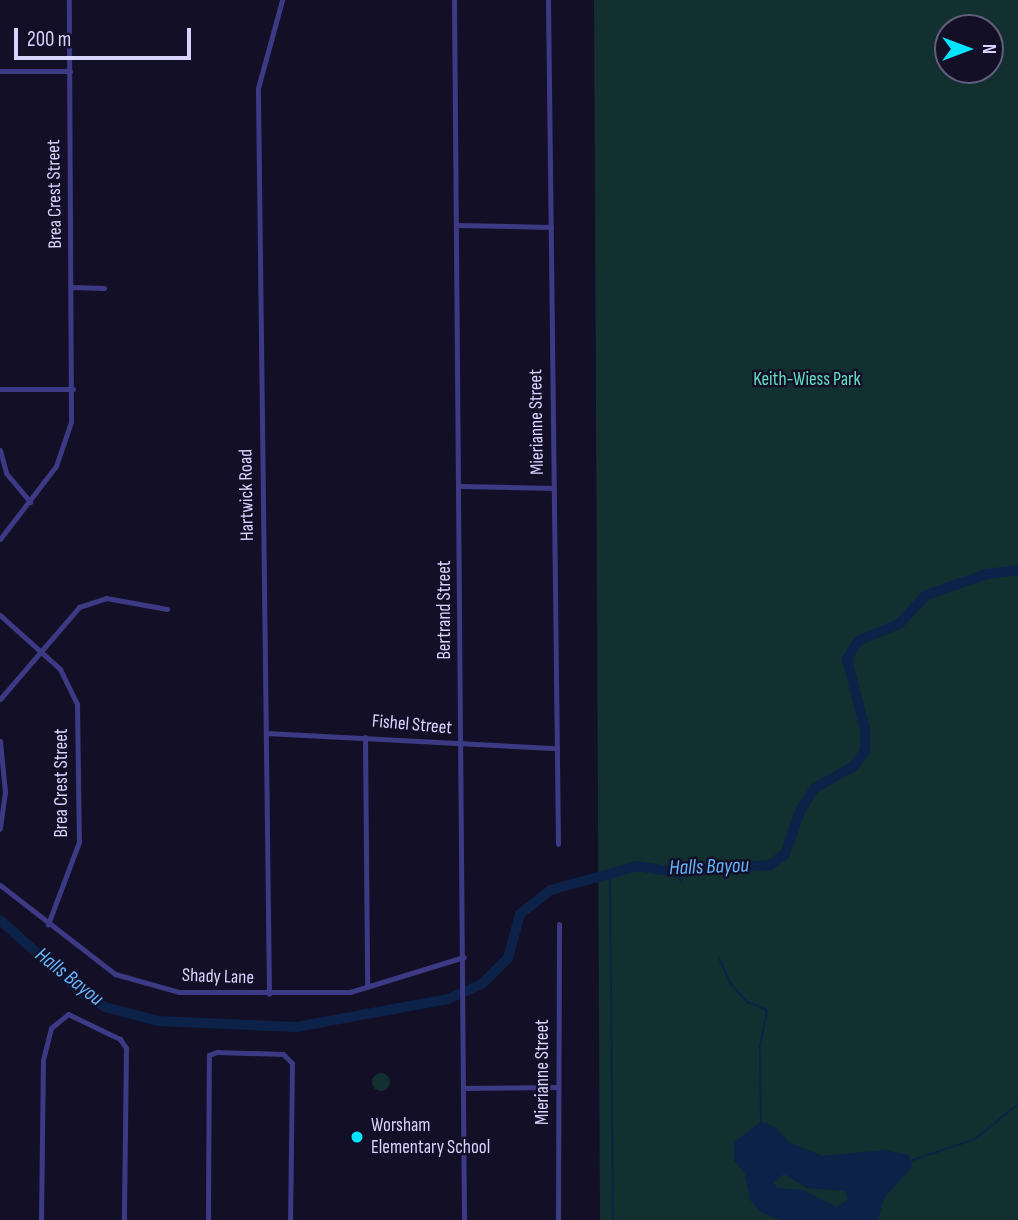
<!DOCTYPE html>
<style>
body{margin:0}
#map{position:relative;width:1018px;height:1220px;overflow:hidden;background:#130f26;font-family:"Sofia Sans Condensed",sans-serif}
div>[style]{position:absolute}
.green>*{inset:0;background:#12302f}
.round{border-radius:50%}
.water>*{inset:0;background:#0c2248}
.stream>*{height:2px;margin:-1px;padding:0 1px;transform-origin:1px;border-radius:1px;background:#0c2248}
.river>*{height:10px;margin:-5px;padding:0 5px;transform-origin:5px;border-radius:5px;background:#0c2248}
.street>*{height:5px;margin:-2.5px;padding:0 2.5px;transform-origin:2.5px;border-radius:2.5px;background:#3d3a85}
.dots>*{width:19px;height:19px;translate:-50% -50%;box-sizing:border-box;border:4px solid #130f26;border-radius:50%}
span{translate:-50% -50%;white-space:nowrap;text-align:center;line-height:1.15;-webkit-text-stroke:5px #130f26;paint-order:stroke}
.street-label{font-size:19px;color:#d9d4ff}
.park-label{font-size:19px;color:#5fe0c0}
.poi-label{font-size:19px;color:#d9d4ff}
.left{translate:0 -50%;text-align:left}
.water-label{font-size:21px;color:#62b6ff;font-style:italic}
.north{position:absolute;left:934px;top:14px;width:70px;height:70px;box-sizing:border-box;background:#130f26;border:2px solid #625e7d;border-radius:50%;rotate:90deg;font-size:19px;font-weight:700;line-height:28px;text-align:center;color:#d9d4ff}
.north::after{content:'';display:block;margin:auto;width:24px;height:32px;background:#00e5ff;clip-path:polygon(50% 0,100% 100%,50% 72%,0 100%)}
.scale{position:absolute;left:14px;top:28px;width:177px;height:32px;box-sizing:border-box;border:4px solid #d9d4ff;border-top:0;padding-left:9px;font-size:21px;line-height:24px;white-space:nowrap;color:#d9d4ff;-webkit-text-stroke:5px #130f26;paint-order:stroke}
</style>
<div id="map">
<div class="green">
<i style="clip-path:polygon(evenodd,594px 0,1018px 0,1018px 1220px,600px 1220px,594px 0,948px 28px,990px 28px,990px 70px,948px 70px,948px 28px)"></i>
<i class="round" style="left:372px;top:1073px;width:18px;height:18px"></i>
</div>
<div class="water">
<i style="clip-path:polygon(evenodd,761px 1122px,774px 1126px,789px 1142px,822px 1156px,885px 1150px,909px 1155px,912px 1167px,884px 1198px,878px 1220px,782px 1220px,762px 1213px,750px 1200px,745px 1174px,734px 1160px,734px 1142px,761px 1122px,784px 1174px,807px 1188px,845px 1191px,848px 1199px,837px 1207px,803px 1190px,777px 1188px,774px 1183px,784px 1174px)"></i>
</div>
<div class="stream">
<i style="left:676px;top:872px;width:13px;rotate:61deg"></i>
<i style="left:610px;top:876px;width:344px;rotate:89.5deg"></i>
<i style="left:719px;top:958px;width:27px;rotate:66deg"></i>
<i style="left:730px;top:983px;width:25px;rotate:48deg"></i>
<i style="left:747px;top:1002px;width:22px;rotate:22deg"></i>
<i style="left:767px;top:1010px;width:38px;rotate:101deg"></i>
<i style="left:760px;top:1047px;width:76px;rotate:89.2deg"></i>
<i style="left:910px;top:1161px;width:69px;rotate:-18.7deg"></i>
<i style="left:975px;top:1139px;width:55px;rotate:-39.1deg"></i>
</div>
<div class="river">
<i style="left:0;top:920px;width:108px;rotate:41.6deg"></i>
<i style="left:81px;top:992px;width:28px;rotate:32deg"></i>
<i style="left:105px;top:1007px;width:55px;rotate:14.8deg"></i>
<i style="left:158px;top:1021px;width:138px;rotate:2.5deg"></i>
<i style="left:296px;top:1027px;width:155px;rotate:-10.4deg"></i>
<i style="left:448px;top:999px;width:37px;rotate:-24deg"></i>
<i style="left:482px;top:984px;width:37px;rotate:-45deg"></i>
<i style="left:508px;top:958px;width:46px;rotate:-74.7deg"></i>
<i style="left:520px;top:914px;width:39px;rotate:-38deg"></i>
<i style="left:551px;top:890px;width:89px;rotate:-15.6deg"></i>
<i style="left:637px;top:866px;width:39px;rotate:9deg"></i>
<i style="left:676px;top:872px;width:94px;rotate:-4.3deg"></i>
<i style="left:770px;top:865px;width:19px;rotate:-36deg"></i>
<i style="left:785px;top:854px;width:48px;rotate:-70.4deg"></i>
<i style="left:801px;top:809px;width:25px;rotate:-56deg"></i>
<i style="left:815px;top:788px;width:45px;rotate:-29.4deg"></i>
<i style="left:854px;top:766px;width:19px;rotate:-54deg"></i>
<i style="left:865px;top:751px;width:22px;rotate:-90deg"></i>
<i style="left:865px;top:729px;width:72px;rotate:-104.4deg"></i>
<i style="left:847px;top:659px;width:21px;rotate:-59deg"></i>
<i style="left:858px;top:641px;width:44px;rotate:-22.5deg"></i>
<i style="left:899px;top:624px;width:40px;rotate:-47deg"></i>
<i style="left:926px;top:595px;width:65px;rotate:-19deg"></i>
<i style="left:987px;top:574px;width:31px;rotate:-7deg"></i>
</div>
<div class="street">
<i style="left:454px;top:0;width:1220px;rotate:89.53deg"></i>
<i style="left:548px;top:0;width:844px;rotate:89.32deg"></i>
<i style="left:0;top:71px;width:70px"></i>
<i style="left:456px;top:225px;width:95px;rotate:1.2deg"></i>
<i style="left:72px;top:287px;width:32px;rotate:2deg"></i>
<i style="left:0;top:389px;width:73px"></i>
<i style="left:0;top:450px;width:24px;rotate:75deg"></i>
<i style="left:6px;top:473px;width:38px;rotate:50deg"></i>
<i style="left:460px;top:486px;width:94px;rotate:1.2deg"></i>
<i style="left:0;top:539px;width:92px;rotate:-52.5deg"></i>
<i style="left:56px;top:466px;width:46px;rotate:-71.2deg"></i>
<i style="left:71px;top:422px;width:422px;rotate:-90.3deg"></i>
<i style="left:0;top:615px;width:81px;rotate:42deg"></i>
<i style="left:60px;top:669px;width:39px;rotate:64deg"></i>
<i style="left:77px;top:704px;width:138px;rotate:89.2deg"></i>
<i style="left:79px;top:842px;width:88px;rotate:110.7deg"></i>
<i style="left:0;top:699px;width:121px;rotate:-49.3deg"></i>
<i style="left:79px;top:607px;width:28px;rotate:-18deg"></i>
<i style="left:106px;top:598px;width:62px;rotate:10.2deg"></i>
<i style="left:266px;top:733px;width:291px;rotate:3deg"></i>
<i style="left:365px;top:737px;width:250px;rotate:89.5deg"></i>
<i style="left:0;top:741px;width:51px;rotate:84.4deg"></i>
<i style="left:5px;top:792px;width:37px;rotate:98deg"></i>
<i style="left:0;top:885px;width:145px;rotate:37.7deg"></i>
<i style="left:115px;top:974px;width:66px;rotate:15.7deg"></i>
<i style="left:179px;top:992px;width:171px"></i>
<i style="left:350px;top:992px;width:119px;rotate:-17.1deg"></i>
<i style="left:269px;top:994px;width:906px;rotate:-90.7deg"></i>
<i style="left:258px;top:88px;width:91px;rotate:-74.7deg"></i>
<i style="left:464px;top:1088px;width:94px;rotate:-0.6deg"></i>
<i style="left:41px;top:1220px;width:160px;rotate:-89.3deg"></i>
<i style="left:43px;top:1060px;width:33px;rotate:-76deg"></i>
<i style="left:51px;top:1028px;width:22px;rotate:-39deg"></i>
<i style="left:68px;top:1014px;width:58px;rotate:25.7deg"></i>
<i style="left:120px;top:1039px;width:11px;rotate:56deg"></i>
<i style="left:126px;top:1048px;width:172px;rotate:90.7deg"></i>
<i style="left:208px;top:1220px;width:165px;rotate:-89.7deg"></i>
<i style="left:209px;top:1055px;width:9px;rotate:-21deg"></i>
<i style="left:217px;top:1052px;width:66px;rotate:1.7deg"></i>
<i style="left:283px;top:1054px;width:13px;rotate:45deg"></i>
<i style="left:292px;top:1063px;width:157px;rotate:90.7deg"></i>
<i style="left:558px;top:1220px;width:296px;rotate:-89.8deg"></i>
</div>
<div class="dots">
<i style="left:357px;top:1137px;background:#00e5ff"></i>
</div>
<div class="street-label">
<span style="left:55px;top:194px;rotate:-91deg">Brea Crest Street</span>
<span style="left:537px;top:422px;rotate:-91deg">Mierianne Street</span>
<span style="left:247px;top:495px;rotate:-91deg">Hartwick Road</span>
<span style="left:445px;top:610px;rotate:-90deg">Bertrand Street</span>
<span style="left:412px;top:725px;rotate:5deg">Fishel Street</span>
<span style="left:62px;top:783px;rotate:-90deg">Brea Crest Street</span>
<span style="left:218px;top:977px;rotate:2deg">Shady Lane</span>
<span style="left:543px;top:1072px;rotate:-90deg">Mierianne Street</span>
</div>
<div class="park-label">
<span style="left:807px;top:380px">Keith-Wiess Park</span>
</div>
<div class="poi-label">
<span class="left" style="left:371px;top:1137px">Worsham<br>Elementary School</span>
</div>
<div class="water-label">
<span style="left:709px;top:867px;rotate:-2deg">Halls Bayou</span>
<span style="left:69px;top:977px;rotate:38deg">Halls Bayou</span>
</div>
<div class="north">N</div>
<div class="scale">200 m</div>
</div>
